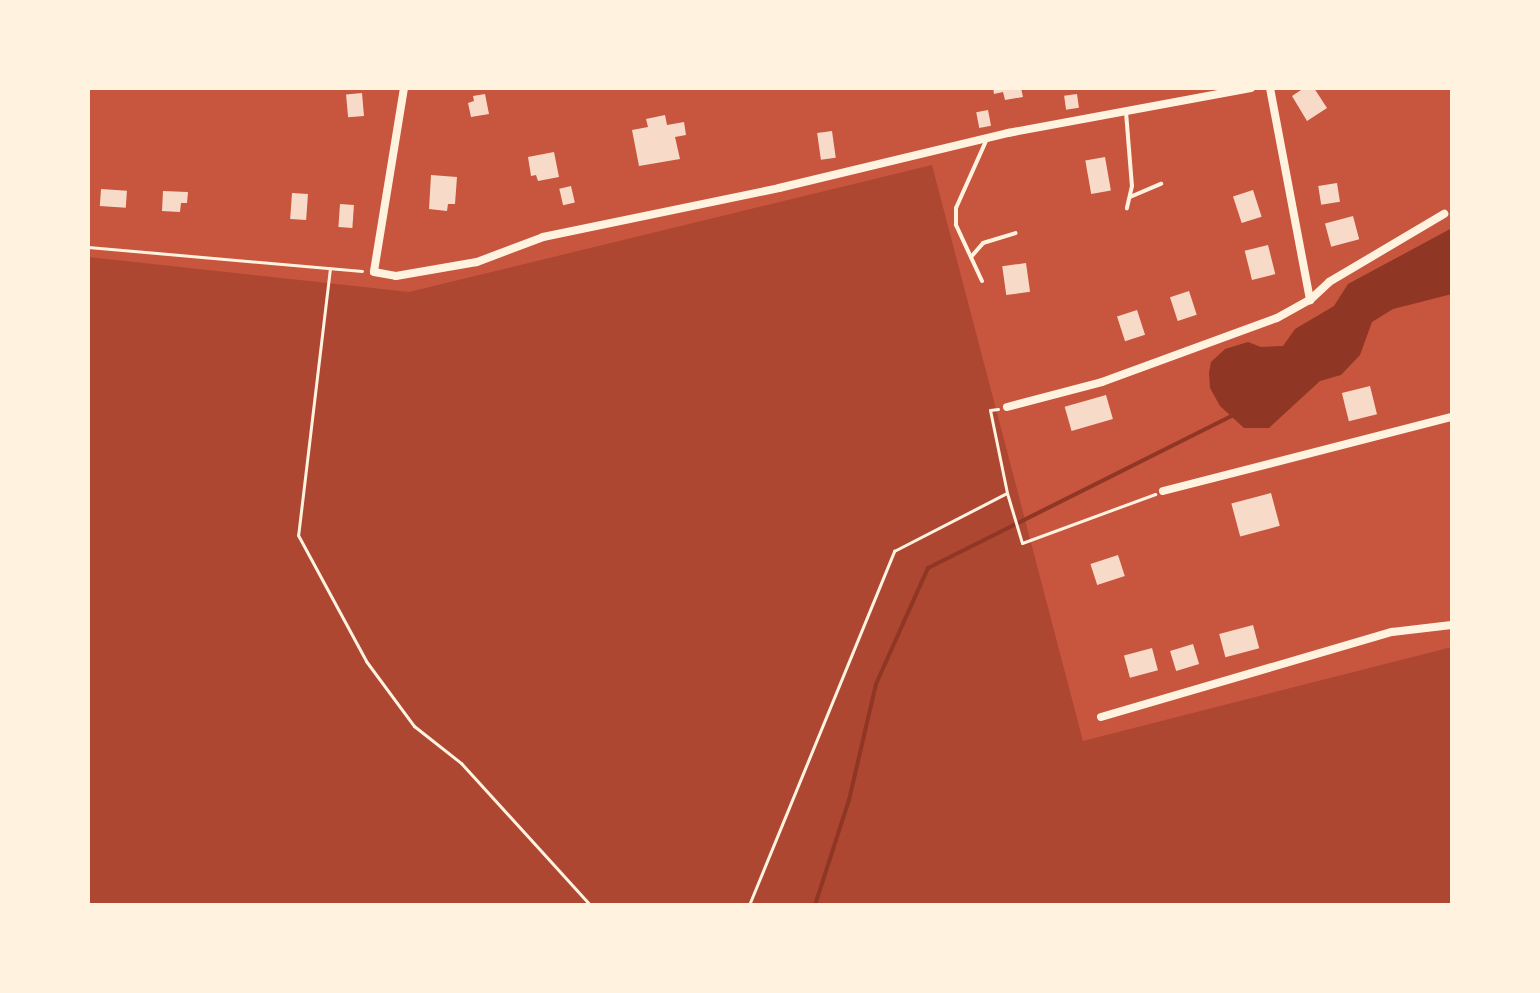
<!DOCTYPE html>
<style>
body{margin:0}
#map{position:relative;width:1540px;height:993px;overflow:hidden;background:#c8553d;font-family:Georgia,serif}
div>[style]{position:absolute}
.green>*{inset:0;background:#ae4732}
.water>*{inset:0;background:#8f3625}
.stream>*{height:4px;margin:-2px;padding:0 2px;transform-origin:2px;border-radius:2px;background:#8f3625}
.building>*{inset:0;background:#f7dbc8;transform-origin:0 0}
.path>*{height:3px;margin:-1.5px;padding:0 1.5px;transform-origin:1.5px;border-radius:1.5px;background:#fff3e0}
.service>*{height:4px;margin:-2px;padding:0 2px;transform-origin:2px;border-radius:2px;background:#fff3e0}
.minor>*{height:8px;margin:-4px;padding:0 4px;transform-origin:4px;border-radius:4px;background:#fff3e0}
span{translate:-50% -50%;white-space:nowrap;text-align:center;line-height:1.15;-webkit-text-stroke:8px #fff3e0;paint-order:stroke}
.frame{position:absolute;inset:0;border:90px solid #fff3e0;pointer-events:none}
</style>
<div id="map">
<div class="green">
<i style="clip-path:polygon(932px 165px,1083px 741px,1452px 647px,1452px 905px,88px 905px,88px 257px,409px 292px)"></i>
</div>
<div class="water">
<i style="clip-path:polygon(1452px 228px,1452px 294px,1393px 309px,1372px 322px,1360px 355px,1341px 375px,1320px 381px,1269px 428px,1244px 428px,1220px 406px,1210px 388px,1209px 373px,1211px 362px,1225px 349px,1248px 342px,1261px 347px,1283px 346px,1295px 329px,1334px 306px,1348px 284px)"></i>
</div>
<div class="stream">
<i style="left:815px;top:905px;width:110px;rotate:-72.1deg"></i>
<i style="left:849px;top:800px;width:119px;rotate:-76.9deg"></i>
<i style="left:876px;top:684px;width:127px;rotate:-65.9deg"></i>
<i style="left:928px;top:568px;width:340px;rotate:-26.6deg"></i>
</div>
<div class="building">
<i style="clip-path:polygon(993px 88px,1021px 88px,1023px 97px,1005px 100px,1003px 92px,994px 94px)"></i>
<i style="clip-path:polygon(1304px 88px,1314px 88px,1327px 108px,1307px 121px,1292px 96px)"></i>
<i style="left:362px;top:93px;width:23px;height:16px;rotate:85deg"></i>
<i style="clip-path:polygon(485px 94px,489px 114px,471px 117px,468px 103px,474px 101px,473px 96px)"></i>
<i style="left:1077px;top:94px;width:14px;height:13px;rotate:82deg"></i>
<i style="left:988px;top:110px;width:16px;height:12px;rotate:79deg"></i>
<i style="clip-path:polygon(665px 115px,667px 125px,684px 122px,686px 135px,675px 137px,680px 159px,639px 166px,632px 130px,648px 127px,646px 119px)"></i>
<i style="left:832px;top:131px;width:27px;height:15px;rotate:82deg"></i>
<i style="clip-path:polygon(554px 152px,559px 177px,538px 181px,536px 175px,531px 176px,528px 157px)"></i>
<i style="left:1105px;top:157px;width:34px;height:20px;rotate:80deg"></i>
<i style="clip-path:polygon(431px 175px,457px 177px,455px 204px,448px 204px,447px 211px,429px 209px)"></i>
<i style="left:1337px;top:183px;width:19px;height:19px;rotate:81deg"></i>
<i style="left:571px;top:186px;width:17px;height:12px;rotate:77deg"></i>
<i style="left:101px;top:189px;width:26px;height:17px;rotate:4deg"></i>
<i style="left:1253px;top:190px;width:28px;height:21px;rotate:72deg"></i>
<i style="clip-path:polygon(163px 191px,188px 192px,187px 203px,181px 203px,180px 212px,162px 211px)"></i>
<i style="left:292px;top:193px;width:16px;height:26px;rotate:4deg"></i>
<i style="left:340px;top:204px;width:14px;height:23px;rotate:4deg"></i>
<i style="left:1353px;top:216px;width:24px;height:29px;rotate:75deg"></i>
<i style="left:1268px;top:245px;width:30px;height:24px;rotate:76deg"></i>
<i style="left:1026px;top:263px;width:29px;height:24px;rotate:82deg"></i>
<i style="left:1189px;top:291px;width:25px;height:20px;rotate:72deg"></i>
<i style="left:1137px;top:310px;width:26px;height:21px;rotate:72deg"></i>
<i style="left:1370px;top:386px;width:29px;height:29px;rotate:76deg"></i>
<i style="left:1106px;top:395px;width:25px;height:43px;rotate:74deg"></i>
<i style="left:1271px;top:493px;width:34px;height:41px;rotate:75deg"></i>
<i style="left:1118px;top:555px;width:22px;height:29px;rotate:72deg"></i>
<i style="left:1253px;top:625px;width:24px;height:35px;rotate:75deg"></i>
<i style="left:1193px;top:644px;width:21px;height:24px;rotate:73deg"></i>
<i style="left:1152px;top:648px;width:23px;height:29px;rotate:75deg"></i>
</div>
<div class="path">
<i style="left:88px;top:247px;width:275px;rotate:5deg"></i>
<i style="left:330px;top:268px;width:269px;rotate:96.8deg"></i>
<i style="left:298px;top:535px;width:143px;rotate:61.6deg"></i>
<i style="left:366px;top:661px;width:81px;rotate:53.6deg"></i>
<i style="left:414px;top:726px;width:60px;rotate:38.2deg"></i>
<i style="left:461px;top:763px;width:192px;rotate:47.7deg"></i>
<i style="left:998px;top:409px;width:8px;rotate:173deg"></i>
<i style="left:990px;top:410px;width:85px;rotate:78.4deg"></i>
<i style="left:749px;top:905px;width:383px;rotate:-67.7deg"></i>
<i style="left:894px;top:551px;width:127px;rotate:-27.2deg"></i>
<i style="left:1007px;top:493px;width:52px;rotate:73.3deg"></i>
<i style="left:1022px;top:543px;width:142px;rotate:-20.2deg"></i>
</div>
<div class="service">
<i style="left:1126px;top:112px;width:74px;rotate:85.4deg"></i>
<i style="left:1132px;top:186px;width:23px;rotate:103deg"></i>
<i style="left:1130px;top:197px;width:34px;rotate:-23deg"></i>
<i style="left:971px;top:257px;width:18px;rotate:-49deg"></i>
<i style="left:983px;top:243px;width:34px;rotate:-17deg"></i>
<i style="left:982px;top:281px;width:62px;rotate:-114.9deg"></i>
<i style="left:956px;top:225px;width:17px;rotate:-90deg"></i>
<i style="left:956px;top:208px;width:73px;rotate:-65.9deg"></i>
</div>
<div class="minor">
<i style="left:404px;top:88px;width:186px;rotate:99.3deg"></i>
<i style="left:374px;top:272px;width:22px;rotate:10deg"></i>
<i style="left:396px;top:276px;width:82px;rotate:-9.8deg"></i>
<i style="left:477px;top:262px;width:71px;rotate:-20.7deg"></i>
<i style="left:543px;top:237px;width:241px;rotate:-11.7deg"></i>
<i style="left:779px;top:188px;width:236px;rotate:-13.5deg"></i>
<i style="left:1008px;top:133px;width:247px;rotate:-10.5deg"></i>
<i style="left:1270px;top:88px;width:216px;rotate:79.3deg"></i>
<i style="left:1007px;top:407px;width:98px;rotate:-14.7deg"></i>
<i style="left:1102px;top:382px;width:186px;rotate:-20.1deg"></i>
<i style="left:1277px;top:318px;width:38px;rotate:-29deg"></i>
<i style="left:1310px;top:300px;width:26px;rotate:-43deg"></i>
<i style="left:1329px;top:282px;width:134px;rotate:-30.6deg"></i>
<i style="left:1163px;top:491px;width:298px;rotate:-14.4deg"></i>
<i style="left:1101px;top:717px;width:303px;rotate:-16.3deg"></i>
<i style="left:1392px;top:632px;width:60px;rotate:-6.7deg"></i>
</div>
<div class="frame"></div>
</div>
